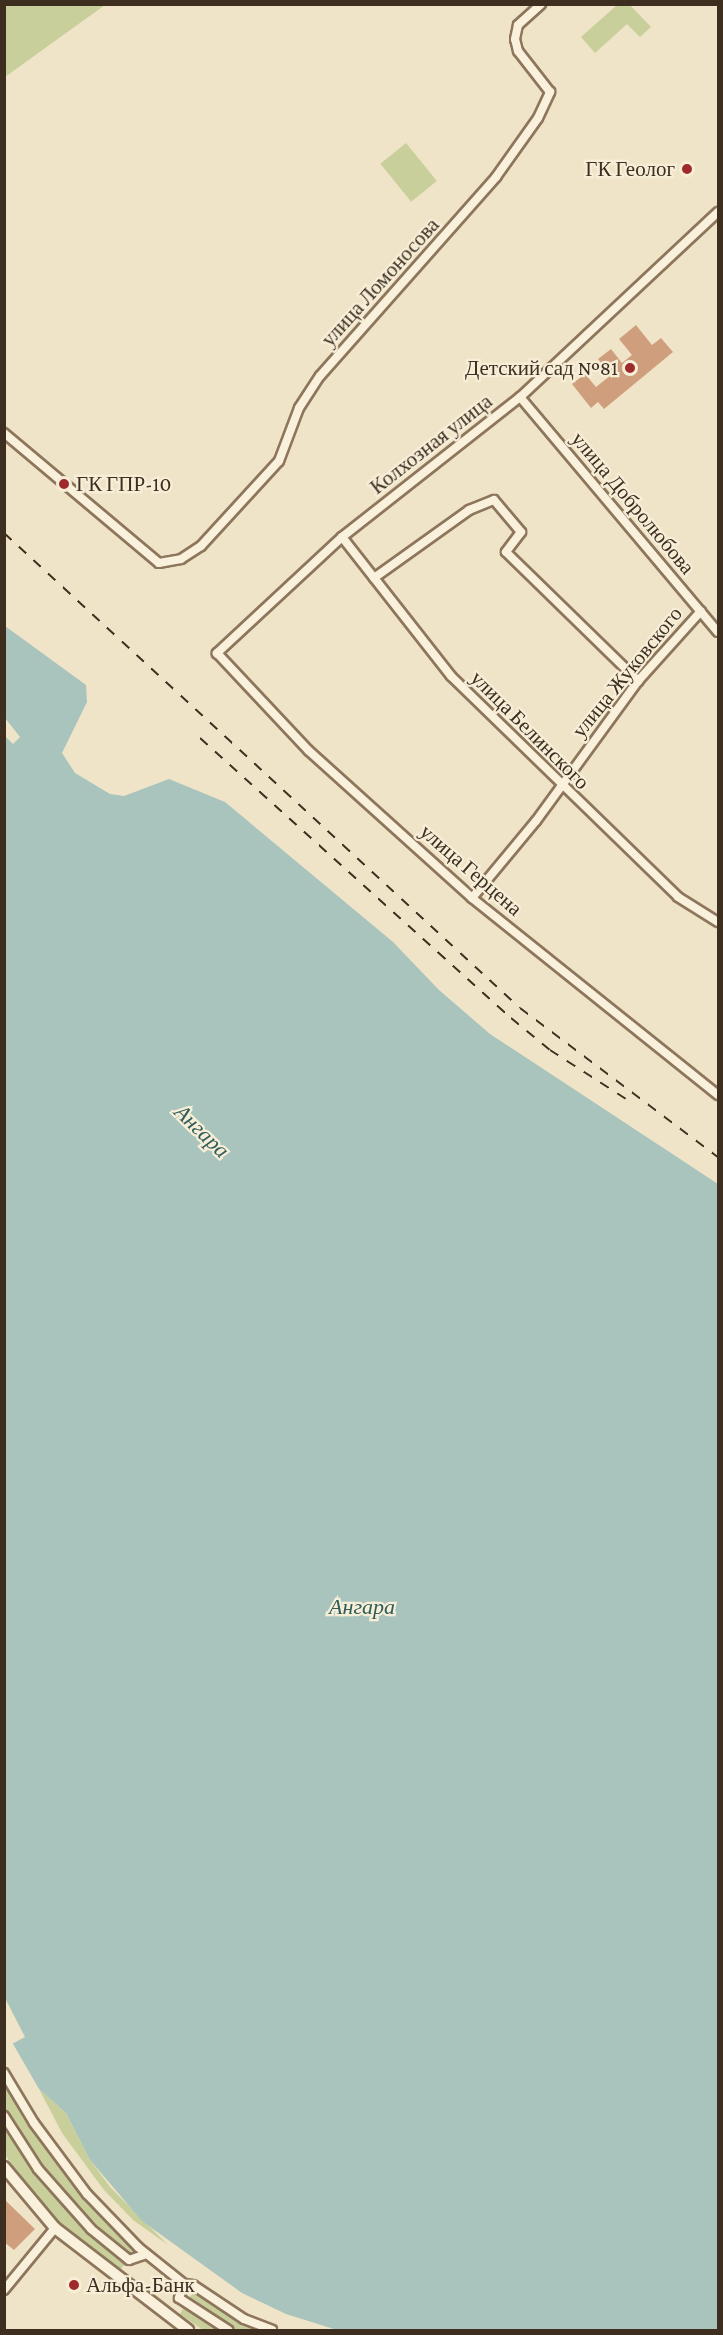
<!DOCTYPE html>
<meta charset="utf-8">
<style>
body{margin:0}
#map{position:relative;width:723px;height:2335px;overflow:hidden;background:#f0e4c8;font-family:"Crimson Pro",serif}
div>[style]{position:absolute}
.green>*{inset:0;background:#c9cf9b;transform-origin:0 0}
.water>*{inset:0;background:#a9c4bc}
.pier>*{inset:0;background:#f0e4c8}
.building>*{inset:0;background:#cf9f7d}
.roads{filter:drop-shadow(2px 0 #8d765c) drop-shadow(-2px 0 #8d765c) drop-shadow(0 2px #8d765c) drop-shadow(0 -2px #8d765c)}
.street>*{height:8px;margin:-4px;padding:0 4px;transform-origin:4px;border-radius:4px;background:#faf1dc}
.secondary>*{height:10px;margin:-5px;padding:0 5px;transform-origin:5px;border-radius:5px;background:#faf1dc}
.rail>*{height:2px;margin-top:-1px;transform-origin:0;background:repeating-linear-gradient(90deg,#3d2e20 0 10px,transparent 0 20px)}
.dots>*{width:16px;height:16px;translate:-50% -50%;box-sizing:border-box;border:3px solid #f7eed8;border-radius:50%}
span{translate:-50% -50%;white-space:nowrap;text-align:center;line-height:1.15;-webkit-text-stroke:4.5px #f7eed8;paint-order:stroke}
.poi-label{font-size:21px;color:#3d2e20}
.right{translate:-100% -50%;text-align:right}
.left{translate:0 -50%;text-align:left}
.street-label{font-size:21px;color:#3d2e20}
.water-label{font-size:22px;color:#2f5d5a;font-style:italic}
.frame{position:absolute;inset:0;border:6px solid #3d2e20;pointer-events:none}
</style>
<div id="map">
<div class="green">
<i style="clip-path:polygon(5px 4px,105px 4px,105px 5px,5px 77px)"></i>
<i style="clip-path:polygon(617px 5px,630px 5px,651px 27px,640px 37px,627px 24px,595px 53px,581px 37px)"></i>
<i style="left:406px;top:143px;width:49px;height:33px;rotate:51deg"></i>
<i style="clip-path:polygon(4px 2081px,78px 2188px,135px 2248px,129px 2255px,66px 2196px,43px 2167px,5px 2109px)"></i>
<i style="clip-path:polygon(39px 2089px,66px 2113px,90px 2160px,111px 2188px,168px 2245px,133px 2220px,104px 2190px,62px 2133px)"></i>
<i style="clip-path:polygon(4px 2124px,56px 2199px,126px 2263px,120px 2270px,74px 2239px,49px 2214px,5px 2155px)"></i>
<i style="clip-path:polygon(196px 2290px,230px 2315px,264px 2330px,237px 2330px,227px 2325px,188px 2299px)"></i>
<i style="clip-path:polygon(184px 2307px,222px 2330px,203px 2330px,180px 2314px)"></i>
</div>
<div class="water">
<i style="clip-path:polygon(5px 626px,86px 685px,87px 702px,62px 753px,75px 773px,110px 794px,124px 796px,169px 779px,225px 802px,393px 942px,439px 990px,490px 1034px,718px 1184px,718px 2330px,337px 2330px,286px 2314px,242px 2293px,142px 2221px,90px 2160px,66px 2113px,39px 2089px,5px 2030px,4px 735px,13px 744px,20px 737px,5px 718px)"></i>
</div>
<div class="pier">
<i style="clip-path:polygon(5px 1998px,25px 2037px,12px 2044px,5px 2030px)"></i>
</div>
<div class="building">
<i style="clip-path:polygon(636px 325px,652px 345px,661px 338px,673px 352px,604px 409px,598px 402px,591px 408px,572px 384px,585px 374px,596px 387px,611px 375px,598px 359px,611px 349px,622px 363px,632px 355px,619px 339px)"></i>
<i style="clip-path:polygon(4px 2199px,35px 2229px,14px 2250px,4px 2242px)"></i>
</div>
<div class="roads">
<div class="street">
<i style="left:718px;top:212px;width:271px;rotate:136.9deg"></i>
<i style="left:520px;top:397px;width:226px;rotate:141.8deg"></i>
<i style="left:342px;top:537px;width:171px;rotate:137.1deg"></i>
<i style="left:217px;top:653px;width:134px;rotate:46.8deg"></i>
<i style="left:309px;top:751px;width:219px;rotate:42deg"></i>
<i style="left:472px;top:898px;width:315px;rotate:38.7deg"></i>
<i style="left:520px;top:397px;width:307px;rotate:49.9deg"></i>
<i style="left:4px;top:433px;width:202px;rotate:40deg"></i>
<i style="left:159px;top:563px;width:22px;rotate:-10deg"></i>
<i style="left:181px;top:559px;width:24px;rotate:-33deg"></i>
<i style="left:201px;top:546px;width:115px;rotate:-47.5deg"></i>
<i style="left:279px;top:461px;width:57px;rotate:-69.3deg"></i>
<i style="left:299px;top:408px;width:38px;rotate:-57deg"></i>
<i style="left:320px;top:376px;width:266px;rotate:-48.5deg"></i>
<i style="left:496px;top:177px;width:72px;rotate:-54.6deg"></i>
<i style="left:538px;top:118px;width:29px;rotate:-65deg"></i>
<i style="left:550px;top:92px;width:52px;rotate:-128deg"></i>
<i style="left:518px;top:51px;width:12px;rotate:-104deg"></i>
<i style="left:515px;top:39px;width:14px;rotate:-78deg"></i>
<i style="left:518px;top:25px;width:31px;rotate:-42deg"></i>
<i style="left:342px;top:537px;width:177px;rotate:51.9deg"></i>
<i style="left:451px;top:676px;width:317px;rotate:44.2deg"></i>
<i style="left:678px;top:897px;width:47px;rotate:32deg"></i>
<i style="left:374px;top:578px;width:117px;rotate:-35.6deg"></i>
<i style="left:469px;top:510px;width:27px;rotate:-22deg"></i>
<i style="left:494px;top:500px;width:42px;rotate:49.8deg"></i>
<i style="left:521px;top:532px;width:25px;rotate:127deg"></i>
<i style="left:506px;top:552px;width:185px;rotate:44.3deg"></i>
<i style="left:472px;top:898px;width:100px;rotate:-50.3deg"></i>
<i style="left:536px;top:821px;width:173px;rotate:-53.9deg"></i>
<i style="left:638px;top:681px;width:94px;rotate:-48deg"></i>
<i style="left:4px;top:2073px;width:58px;rotate:59deg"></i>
<i style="left:34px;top:2123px;width:89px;rotate:53.3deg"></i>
<i style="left:87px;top:2194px;width:74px;rotate:46.1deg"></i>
<i style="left:138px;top:2247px;width:59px;rotate:38.8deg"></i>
<i style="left:184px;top:2284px;width:9px;rotate:6deg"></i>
<i style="left:193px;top:2285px;width:61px;rotate:33.7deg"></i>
<i style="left:244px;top:2319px;width:30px;rotate:21deg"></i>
<i style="left:4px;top:2116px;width:63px;rotate:57.3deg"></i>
<i style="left:38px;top:2169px;width:80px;rotate:48.5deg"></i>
<i style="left:91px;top:2229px;width:49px;rotate:39.2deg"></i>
<i style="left:129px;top:2260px;width:18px;rotate:-19deg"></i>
<i style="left:184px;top:2284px;width:15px;rotate:110deg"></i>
<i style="left:179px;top:2298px;width:59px;rotate:33.1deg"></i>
<i style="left:4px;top:2290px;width:80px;rotate:-50.6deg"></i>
</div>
<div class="secondary">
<i style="left:4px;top:2167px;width:80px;rotate:50.1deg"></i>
<i style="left:55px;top:2228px;width:168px;rotate:37.5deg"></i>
</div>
</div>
<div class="rail">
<i style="left:4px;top:533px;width:701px;rotate:42.63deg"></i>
<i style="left:520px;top:1008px;width:248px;rotate:37deg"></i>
<i style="left:200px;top:738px;width:418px;rotate:42deg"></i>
<i style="left:511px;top:1018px;width:50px;rotate:39.4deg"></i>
<i style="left:550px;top:1050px;width:90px;rotate:32.8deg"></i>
</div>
<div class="dots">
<i style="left:687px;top:169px;background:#9e2a2b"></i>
<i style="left:630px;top:368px;background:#9e2a2b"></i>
<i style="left:64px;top:484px;background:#9e2a2b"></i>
<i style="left:74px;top:2285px;background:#9e2a2b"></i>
</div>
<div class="poi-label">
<span class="right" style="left:675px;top:169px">ГК Геолог</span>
<span class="right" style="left:618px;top:368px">Детский сад №81</span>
<span class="left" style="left:76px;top:484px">ГК ГПР-10</span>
<span class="left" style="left:86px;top:2285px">Альфа-Банк</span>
</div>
<div class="street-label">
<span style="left:380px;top:282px;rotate:-48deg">улица Ломоносова</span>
<span style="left:431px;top:444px;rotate:-38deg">Колхозная улица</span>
<span style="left:633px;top:503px;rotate:50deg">улица Добролюбова</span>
<span style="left:627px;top:672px;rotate:-51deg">улица Жуковского</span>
<span style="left:530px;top:730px;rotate:45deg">улица Белинского</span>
<span style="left:471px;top:870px;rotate:41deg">улица Герцена</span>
</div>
<div class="water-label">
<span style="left:202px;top:1131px;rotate:44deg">Ангара</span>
<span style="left:362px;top:1607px">Ангара</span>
</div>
<div class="frame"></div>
</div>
